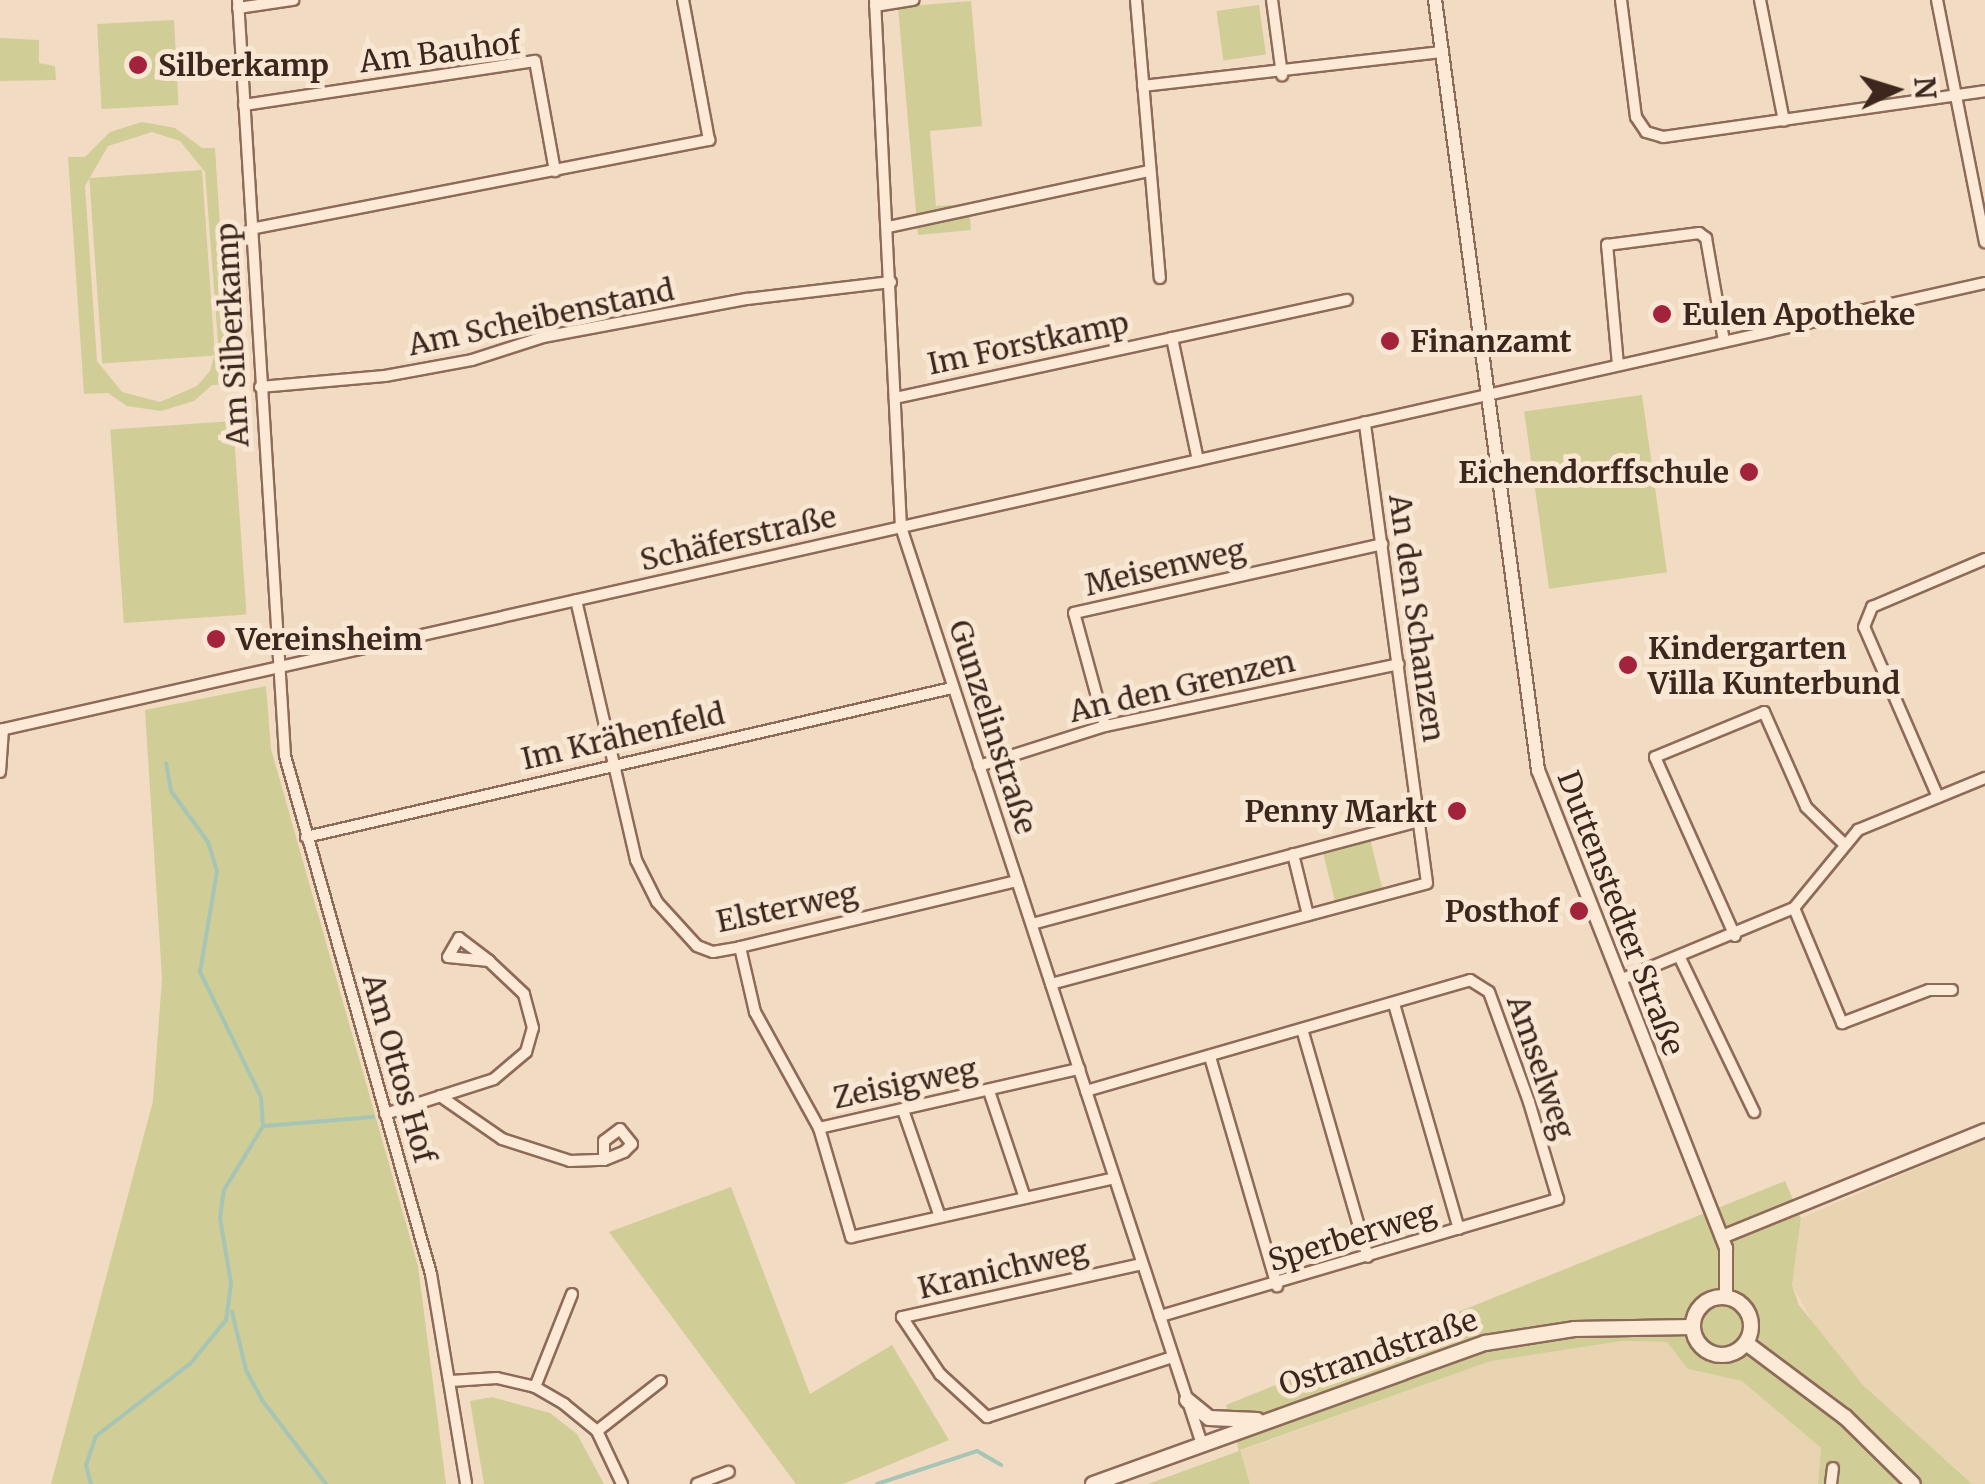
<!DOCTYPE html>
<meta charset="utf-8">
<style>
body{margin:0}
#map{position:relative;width:1985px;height:1484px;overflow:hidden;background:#f2dbc3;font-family:Merriweather,serif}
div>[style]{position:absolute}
.farmland>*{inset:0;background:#e8d4b0}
.green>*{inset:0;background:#d1cd96;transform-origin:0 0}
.stream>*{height:4px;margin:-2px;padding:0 2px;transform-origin:2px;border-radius:2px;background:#a6c5b5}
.roads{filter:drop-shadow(2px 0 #8e6a58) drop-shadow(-2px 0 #8e6a58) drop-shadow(0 2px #8e6a58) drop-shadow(0 -2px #8e6a58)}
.minor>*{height:10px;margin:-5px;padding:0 5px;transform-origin:5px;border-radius:5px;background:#fcead7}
.tertiary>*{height:12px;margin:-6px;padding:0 6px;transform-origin:6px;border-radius:6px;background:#fcead7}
.secondary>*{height:14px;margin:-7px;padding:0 7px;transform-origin:7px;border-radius:7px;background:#fcead7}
.secondary>.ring{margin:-7px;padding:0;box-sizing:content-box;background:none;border:14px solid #fcead7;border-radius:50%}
.dots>*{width:28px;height:28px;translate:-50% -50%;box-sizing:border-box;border:5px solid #f9e7d4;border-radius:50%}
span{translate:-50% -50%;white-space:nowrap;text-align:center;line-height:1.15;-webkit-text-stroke:10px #f9e7d4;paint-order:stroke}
.street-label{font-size:30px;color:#3d261d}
.poi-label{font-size:30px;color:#3d261d;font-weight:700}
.left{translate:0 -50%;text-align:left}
.right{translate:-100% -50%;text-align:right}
.north{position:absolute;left:1845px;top:40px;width:100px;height:100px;-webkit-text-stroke:8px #f9e7d4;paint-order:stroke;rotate:86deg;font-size:28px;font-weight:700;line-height:40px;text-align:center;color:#3d261d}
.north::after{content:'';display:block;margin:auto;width:35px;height:45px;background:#3d261d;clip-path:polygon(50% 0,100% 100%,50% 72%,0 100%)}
</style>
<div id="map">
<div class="farmland">
<i style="clip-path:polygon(1985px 1139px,1985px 1484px,1972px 1484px,1863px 1385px,1820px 1336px,1792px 1285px,1801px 1218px)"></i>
<i style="clip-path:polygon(1622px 1341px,1667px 1342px,1688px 1369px,1742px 1381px,1821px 1448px,1818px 1484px,1250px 1484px,1239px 1451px,1491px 1361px)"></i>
</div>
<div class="green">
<i style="clip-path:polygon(971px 1px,982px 126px,930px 131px,936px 206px,969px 204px,971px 230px,918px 235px,898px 7px)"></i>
<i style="left:1259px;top:5px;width:50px;height:43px;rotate:82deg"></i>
<i style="left:174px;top:20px;width:85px;height:77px;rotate:87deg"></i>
<i style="clip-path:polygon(0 38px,39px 40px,39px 63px,55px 66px,56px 80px,0 81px)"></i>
<i style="clip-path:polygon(evenodd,142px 122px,175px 128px,202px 148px,215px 148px,230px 384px,212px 385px,194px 401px,161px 411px,127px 406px,108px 393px,84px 394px,68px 157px,85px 157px,110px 132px,142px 122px,152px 132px,180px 141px,205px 172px,218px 341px,210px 371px,197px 386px,160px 402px,122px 392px,97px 361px,85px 186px,108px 146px,152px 132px)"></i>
<i style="left:202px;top:170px;width:186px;height:113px;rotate:86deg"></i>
<i style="left:1642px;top:395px;width:179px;height:119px;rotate:82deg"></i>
<i style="left:233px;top:421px;width:194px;height:123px;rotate:86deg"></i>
<i style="clip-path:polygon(266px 686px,271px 749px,418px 1266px,446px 1484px,51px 1484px,153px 1101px,162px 978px,145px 710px)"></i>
<i style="left:1370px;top:839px;width:53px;height:49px;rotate:76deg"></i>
<i style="clip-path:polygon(1785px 1181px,1801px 1218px,1792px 1285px,1799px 1305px,1863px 1385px,1972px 1484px,1818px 1484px,1821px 1448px,1742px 1381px,1688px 1369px,1667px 1342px,1622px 1341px,1491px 1361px,1240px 1450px,1250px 1484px,1148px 1484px,1239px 1451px,1226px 1405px)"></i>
<i style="clip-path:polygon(731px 1187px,810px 1394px,892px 1345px,949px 1440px,843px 1484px,796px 1484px,609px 1232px)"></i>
<i style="clip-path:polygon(492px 1397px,550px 1413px,577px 1434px,604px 1484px,484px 1484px,470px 1401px)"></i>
</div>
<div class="stream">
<i style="left:264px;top:1126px;width:109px;rotate:-4.7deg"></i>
<i style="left:232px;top:1312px;width:60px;rotate:76.4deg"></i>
<i style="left:246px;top:1370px;width:34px;rotate:62deg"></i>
<i style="left:262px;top:1400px;width:106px;rotate:52.7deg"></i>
<i style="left:91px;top:1484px;width:20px;rotate:-105deg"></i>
<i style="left:86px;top:1465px;width:31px;rotate:-71deg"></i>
<i style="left:96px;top:1436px;width:118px;rotate:-37.5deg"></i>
<i style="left:190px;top:1364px;width:57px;rotate:-50.7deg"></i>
<i style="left:226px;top:1320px;width:37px;rotate:-82deg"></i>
<i style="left:231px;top:1283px;width:66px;rotate:-99.6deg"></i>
<i style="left:220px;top:1218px;width:28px;rotate:-82deg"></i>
<i style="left:224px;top:1190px;width:75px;rotate:-58.6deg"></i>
<i style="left:263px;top:1126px;width:29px;rotate:-94deg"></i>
<i style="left:261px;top:1097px;width:139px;rotate:-116deg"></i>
<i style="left:200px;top:972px;width:102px;rotate:-80.4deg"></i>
<i style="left:217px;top:871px;width:30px;rotate:-107deg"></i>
<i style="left:208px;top:842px;width:63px;rotate:-126deg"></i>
<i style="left:171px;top:791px;width:28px;rotate:-100deg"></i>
<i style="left:877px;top:1484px;width:105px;rotate:-18.3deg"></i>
<i style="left:977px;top:1451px;width:28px;rotate:30deg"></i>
</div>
<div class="roads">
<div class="minor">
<i style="left:238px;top:0;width:757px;rotate:86.44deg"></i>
<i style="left:285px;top:756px;width:538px;rotate:74.26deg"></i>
<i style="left:431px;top:1274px;width:213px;rotate:80.5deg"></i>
<i style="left:875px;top:0;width:528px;rotate:87.18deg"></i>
<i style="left:901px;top:527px;width:965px;rotate:71.83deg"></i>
<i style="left:1136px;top:0;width:279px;rotate:85.1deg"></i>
<i style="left:1272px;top:0;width:76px;rotate:82.4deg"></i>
<i style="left:1621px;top:0;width:118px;rotate:82.7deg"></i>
<i style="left:1636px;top:117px;width:18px;rotate:56deg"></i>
<i style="left:1646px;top:132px;width:18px;rotate:16deg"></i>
<i style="left:1663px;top:137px;width:325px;rotate:-8.1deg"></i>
<i style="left:1760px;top:0;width:123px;rotate:78.8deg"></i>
<i style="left:1937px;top:0;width:247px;rotate:78.8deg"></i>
<i style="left:875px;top:6px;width:39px;rotate:-9deg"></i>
<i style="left:238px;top:8px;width:56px;rotate:-8.3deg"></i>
<i style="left:1143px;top:86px;width:302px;rotate:-6.5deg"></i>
<i style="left:244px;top:105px;width:294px;rotate:-8.6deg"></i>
<i style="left:535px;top:61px;width:112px;rotate:79.7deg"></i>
<i style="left:888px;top:227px;width:267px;rotate:-12.1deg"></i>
<i style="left:251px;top:229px;width:467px;rotate:-11deg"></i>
<i style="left:709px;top:140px;width:142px;rotate:-100.5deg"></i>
<i style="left:1172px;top:338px;width:179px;rotate:-12.3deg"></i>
<i style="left:1618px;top:365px;width:121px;rotate:-95.2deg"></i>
<i style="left:1607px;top:245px;width:93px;rotate:-7.4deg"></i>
<i style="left:1699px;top:233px;width:9px;rotate:36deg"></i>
<i style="left:1706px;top:238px;width:105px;rotate:80.1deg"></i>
<i style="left:260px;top:387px;width:125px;rotate:-5deg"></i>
<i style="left:385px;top:376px;width:88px;rotate:-10.4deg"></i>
<i style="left:472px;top:360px;width:75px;rotate:-17.9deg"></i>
<i style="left:543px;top:337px;width:208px;rotate:-10.6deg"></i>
<i style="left:747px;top:299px;width:145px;rotate:-6.7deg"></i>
<i style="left:895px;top:398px;width:283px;rotate:-12.2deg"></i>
<i style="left:1172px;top:338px;width:125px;rotate:78deg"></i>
<i style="left:576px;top:600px;width:267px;rotate:77deg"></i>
<i style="left:636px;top:860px;width:47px;rotate:63.4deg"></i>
<i style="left:657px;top:902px;width:59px;rotate:47.7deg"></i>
<i style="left:697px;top:946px;width:17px;rotate:21deg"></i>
<i style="left:713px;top:952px;width:27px;rotate:-10deg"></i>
<i style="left:740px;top:947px;width:285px;rotate:-13.4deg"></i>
<i style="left:1105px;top:726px;width:117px;rotate:-105.3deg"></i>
<i style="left:1074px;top:613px;width:316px;rotate:-12.6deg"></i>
<i style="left:0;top:730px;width:2035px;rotate:-12.69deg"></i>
<i style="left:979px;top:766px;width:132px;rotate:-17.6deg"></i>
<i style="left:1105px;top:726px;width:300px;rotate:-11.9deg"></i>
<i style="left:0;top:772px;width:43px;rotate:-86deg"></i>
<i style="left:1938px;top:797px;width:185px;rotate:-113.5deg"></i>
<i style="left:1864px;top:627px;width:22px;rotate:-68deg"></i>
<i style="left:1872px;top:607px;width:123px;rotate:-23deg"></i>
<i style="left:306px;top:837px;width:663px;rotate:-12.99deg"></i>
<i style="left:1293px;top:854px;width:63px;rotate:76.2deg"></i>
<i style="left:1794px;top:908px;width:125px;rotate:67.3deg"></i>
<i style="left:1842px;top:1023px;width:93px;rotate:-20.8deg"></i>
<i style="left:1929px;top:990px;width:23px"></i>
<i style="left:1032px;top:924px;width:400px;rotate:-14.9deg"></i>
<i style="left:1735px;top:936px;width:196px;rotate:-114.1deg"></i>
<i style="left:1655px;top:757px;width:118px;rotate:-22.4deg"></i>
<i style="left:1764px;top:712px;width:104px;rotate:66.1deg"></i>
<i style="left:1806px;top:807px;width:50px;rotate:44.2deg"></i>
<i style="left:740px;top:947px;width:67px;rotate:77deg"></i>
<i style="left:755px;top:1012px;width:132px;rotate:61.1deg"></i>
<i style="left:819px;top:1128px;width:267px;rotate:-12.8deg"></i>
<i style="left:1680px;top:958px;width:171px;rotate:64.3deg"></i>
<i style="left:1620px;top:980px;width:188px;rotate:-22.5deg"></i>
<i style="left:1794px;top:908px;width:101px;rotate:-50.6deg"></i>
<i style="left:1858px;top:830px;width:137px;rotate:-22.3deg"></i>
<i style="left:1051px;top:984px;width:389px;rotate:-15deg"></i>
<i style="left:1427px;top:883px;width:465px;rotate:-97.7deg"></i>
<i style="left:1394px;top:1004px;width:234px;rotate:73.9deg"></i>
<i style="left:1302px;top:1029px;width:237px;rotate:73.9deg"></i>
<i style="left:1210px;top:1057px;width:239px;rotate:73.7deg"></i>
<i style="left:989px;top:1091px;width:113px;rotate:71.4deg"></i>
<i style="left:1086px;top:1091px;width:400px;rotate:-16.1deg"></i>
<i style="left:1470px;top:980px;width:22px;rotate:32deg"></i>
<i style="left:1489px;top:992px;width:117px;rotate:70deg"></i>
<i style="left:1529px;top:1102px;width:101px;rotate:73.4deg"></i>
<i style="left:1558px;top:1199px;width:415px;rotate:163.6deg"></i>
<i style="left:440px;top:1096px;width:75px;rotate:34.7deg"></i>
<i style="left:502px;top:1139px;width:71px;rotate:17.9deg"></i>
<i style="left:570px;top:1161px;width:34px;rotate:-2deg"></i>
<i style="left:604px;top:1160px;width:22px;rotate:-22deg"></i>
<i style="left:624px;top:1152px;width:11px;rotate:-45deg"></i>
<i style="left:632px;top:1144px;width:19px;rotate:-129deg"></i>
<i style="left:620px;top:1129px;width:20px;rotate:143deg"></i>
<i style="left:604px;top:1141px;width:19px;rotate:90deg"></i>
<i style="left:903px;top:1110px;width:113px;rotate:70.9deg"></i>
<i style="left:385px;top:1114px;width:114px;rotate:-17.8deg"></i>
<i style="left:494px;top:1079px;width:42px;rotate:-40.2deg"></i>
<i style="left:526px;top:1052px;width:25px;rotate:-74deg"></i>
<i style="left:533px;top:1028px;width:35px;rotate:-105deg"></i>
<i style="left:524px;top:994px;width:48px;rotate:-136.7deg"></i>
<i style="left:489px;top:961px;width:41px;rotate:-174.4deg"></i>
<i style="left:448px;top:957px;width:22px;rotate:-60deg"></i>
<i style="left:459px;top:938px;width:38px;rotate:37deg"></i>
<i style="left:819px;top:1128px;width:114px;rotate:73.6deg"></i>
<i style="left:851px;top:1237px;width:270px;rotate:-12.6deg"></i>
<i style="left:1142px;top:1264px;width:246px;rotate:167.5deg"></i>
<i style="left:902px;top:1317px;width:69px;rotate:56.3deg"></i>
<i style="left:940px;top:1374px;width:64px;rotate:42.5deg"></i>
<i style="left:987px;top:1417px;width:195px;rotate:-17.9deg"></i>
<i style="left:451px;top:1381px;width:46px;rotate:-3.7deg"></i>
<i style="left:497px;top:1378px;width:39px;rotate:13deg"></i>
<i style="left:535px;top:1387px;width:34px;rotate:30deg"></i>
<i style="left:564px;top:1404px;width:43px;rotate:39.3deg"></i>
<i style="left:597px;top:1431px;width:59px;rotate:64.7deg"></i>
<i style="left:535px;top:1387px;width:100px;rotate:-68.3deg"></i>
<i style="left:597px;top:1431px;width:81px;rotate:-38deg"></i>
<i style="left:697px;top:1484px;width:34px;rotate:-21deg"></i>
<i style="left:1831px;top:1484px;width:16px;rotate:-83deg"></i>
</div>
<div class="tertiary">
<i style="left:1435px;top:0;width:777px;rotate:82.38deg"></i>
<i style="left:1538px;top:770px;width:514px;rotate:68.53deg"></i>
<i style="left:1726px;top:1248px;width:49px;rotate:90deg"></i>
<i style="left:1722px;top:1237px;width:284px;rotate:-22.1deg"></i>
</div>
<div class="secondary">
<i class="ring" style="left:1693px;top:1297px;width:44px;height:44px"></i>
<i style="left:1746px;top:1343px;width:124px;rotate:36.8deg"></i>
<i style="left:1845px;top:1417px;width:95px;rotate:44.6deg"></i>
<i style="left:1187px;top:1400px;width:28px;rotate:39deg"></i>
<i style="left:1209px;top:1418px;width:48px;rotate:2.4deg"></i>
<i style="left:1093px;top:1484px;width:417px;rotate:-19.8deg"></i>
<i style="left:1485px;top:1343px;width:90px;rotate:-8.9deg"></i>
<i style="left:1574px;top:1329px;width:118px;rotate:-1deg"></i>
</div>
</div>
<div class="dots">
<i style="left:138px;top:65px;background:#a3223c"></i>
<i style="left:1662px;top:314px;background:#a3223c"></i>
<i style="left:1390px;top:341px;background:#a3223c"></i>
<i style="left:1749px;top:472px;background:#a3223c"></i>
<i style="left:216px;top:639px;background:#a3223c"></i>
<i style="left:1628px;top:665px;background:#a3223c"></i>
<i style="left:1457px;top:811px;background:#a3223c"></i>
<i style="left:1579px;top:911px;background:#a3223c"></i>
</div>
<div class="street-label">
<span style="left:440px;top:52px;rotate:-7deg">Am Bauhof</span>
<span style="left:541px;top:317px;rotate:-12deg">Am Scheibenstand</span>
<span style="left:232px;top:335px;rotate:-93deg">Am Silberkamp</span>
<span style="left:1028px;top:343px;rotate:-12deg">Im Forstkamp</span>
<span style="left:738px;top:538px;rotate:-13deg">Schäferstraße</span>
<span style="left:1165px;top:567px;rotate:-13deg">Meisenweg</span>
<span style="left:1417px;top:618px;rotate:82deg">An den Schanzen</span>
<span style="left:1182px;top:686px;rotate:-13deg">An den Grenzen</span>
<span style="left:993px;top:727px;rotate:72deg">Gunzelinstraße</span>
<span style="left:623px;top:736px;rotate:-13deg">Im Krähenfeld</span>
<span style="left:787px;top:907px;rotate:-12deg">Elsterweg</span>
<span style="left:1621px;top:913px;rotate:69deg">Duttenstedter Straße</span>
<span style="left:1541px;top:1067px;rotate:71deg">Amselweg</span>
<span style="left:399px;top:1068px;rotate:74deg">Am Ottos Hof</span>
<span style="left:905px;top:1083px;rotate:-12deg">Zeisigweg</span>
<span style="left:1352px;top:1236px;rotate:-17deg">Sperberweg</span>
<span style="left:1003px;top:1269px;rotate:-13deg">Kranichweg</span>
<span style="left:1378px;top:1352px;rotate:-19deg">Ostrandstraße</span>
</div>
<div class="poi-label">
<span class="left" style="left:158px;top:65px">Silberkamp</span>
<span class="left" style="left:1682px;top:314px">Eulen Apotheke</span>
<span class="left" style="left:1410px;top:341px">Finanzamt</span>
<span class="right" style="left:1729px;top:472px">Eichendorffschule</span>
<span class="left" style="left:236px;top:639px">Vereinsheim</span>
<span class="left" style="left:1648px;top:665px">Kindergarten<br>Villa Kunterbund</span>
<span class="right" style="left:1437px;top:811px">Penny Markt</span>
<span class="right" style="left:1559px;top:911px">Posthof</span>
</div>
<div class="north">N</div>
</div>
